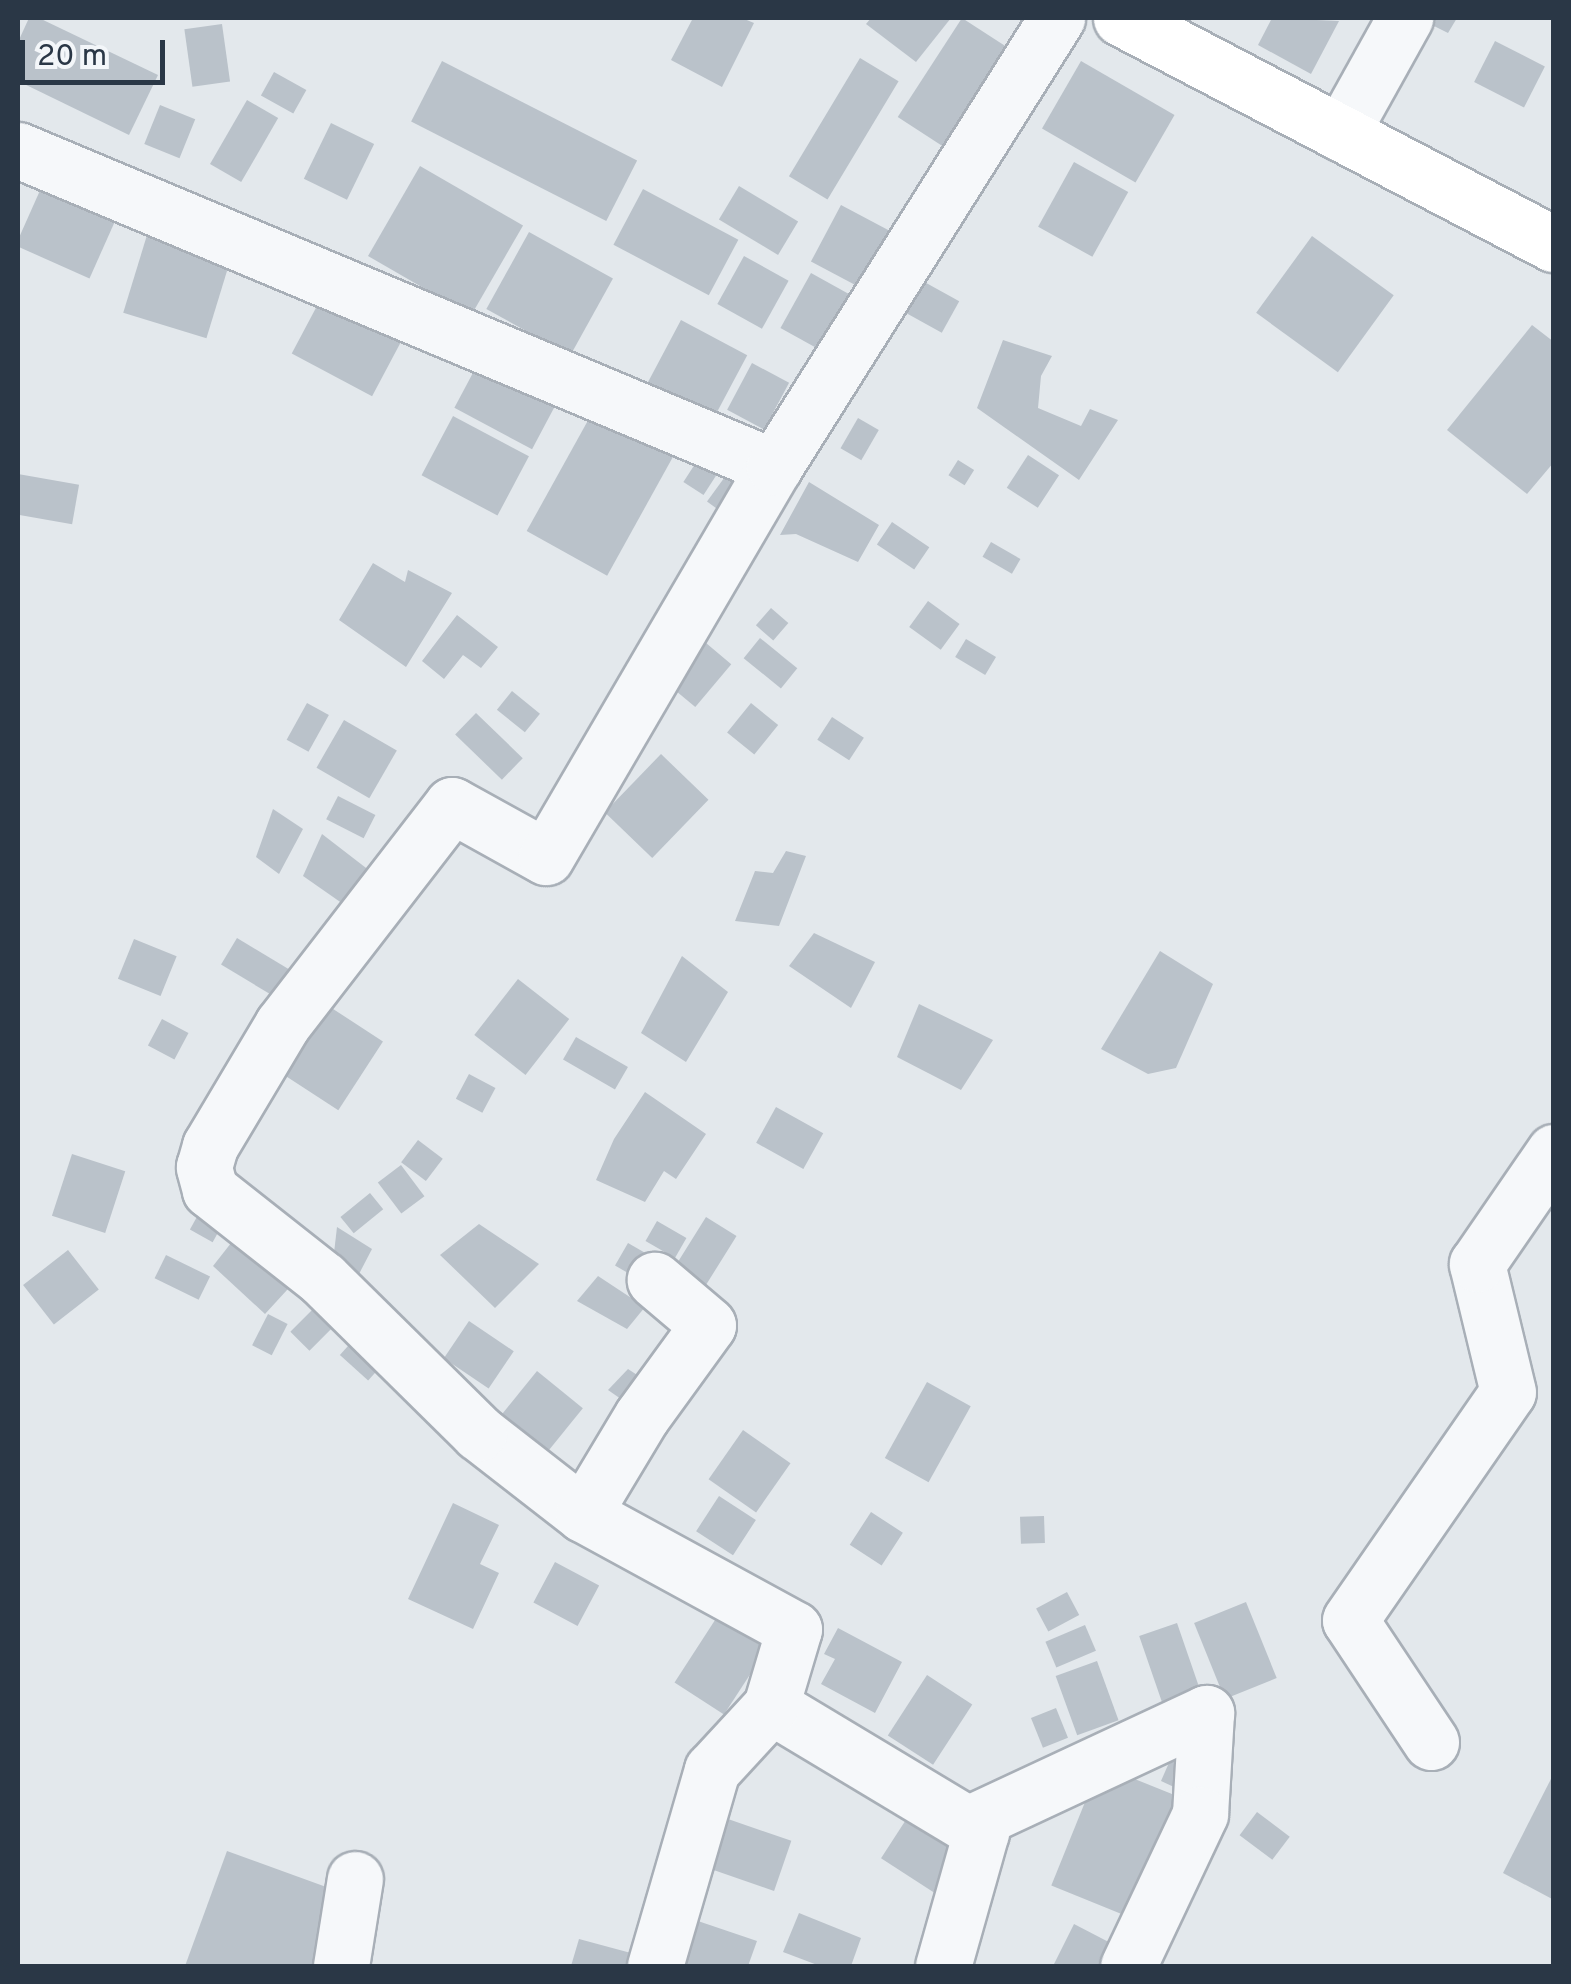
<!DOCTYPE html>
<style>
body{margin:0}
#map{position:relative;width:1571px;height:1984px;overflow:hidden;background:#e3e8ec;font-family:Overpass,sans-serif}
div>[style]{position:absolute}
.building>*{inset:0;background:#bac2ca;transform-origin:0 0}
.roads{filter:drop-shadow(2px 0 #a8afb7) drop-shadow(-2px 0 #a8afb7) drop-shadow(0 2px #a8afb7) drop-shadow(0 -2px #a8afb7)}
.minor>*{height:55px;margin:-27.5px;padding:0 27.5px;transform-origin:27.5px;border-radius:27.5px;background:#f6f8fa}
.highway>*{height:55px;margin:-27.5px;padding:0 27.5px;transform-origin:27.5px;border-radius:27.5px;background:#fff}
span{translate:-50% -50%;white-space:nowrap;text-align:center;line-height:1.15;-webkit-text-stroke:10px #f3f6f9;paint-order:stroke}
.frame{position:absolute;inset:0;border:20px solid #2a3746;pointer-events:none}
.scale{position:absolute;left:20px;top:40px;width:145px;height:45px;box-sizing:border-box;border:5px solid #2a3746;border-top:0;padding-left:12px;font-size:30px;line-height:35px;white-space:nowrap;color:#2a3746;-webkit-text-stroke:8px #f3f6f9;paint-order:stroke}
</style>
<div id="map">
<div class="building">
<i style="clip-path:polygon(29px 18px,39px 18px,158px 75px,129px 135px,18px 81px,18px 42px)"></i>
<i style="clip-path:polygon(693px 18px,742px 18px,754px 23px,722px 87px,671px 60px)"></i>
<i style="clip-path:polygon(871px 18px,951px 18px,916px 62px,866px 24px)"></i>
<i style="left:962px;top:18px;width:67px;height:118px;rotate:33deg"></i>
<i style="clip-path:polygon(1272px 18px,1339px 21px,1311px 74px,1258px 45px)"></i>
<i style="clip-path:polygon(1418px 18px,1457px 18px,1448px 33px)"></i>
<i style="left:222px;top:24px;width:58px;height:38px;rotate:82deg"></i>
<i style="left:1495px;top:41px;width:56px;height:46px;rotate:27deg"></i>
<i style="left:860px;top:58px;width:45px;height:138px;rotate:31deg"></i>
<i style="left:442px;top:61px;width:219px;height:68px;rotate:27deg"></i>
<i style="left:1081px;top:61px;width:108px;height:78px;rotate:30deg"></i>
<i style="left:274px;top:72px;width:37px;height:27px;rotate:29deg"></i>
<i style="left:247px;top:100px;width:36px;height:74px;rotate:30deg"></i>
<i style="left:160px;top:105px;width:38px;height:42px;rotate:22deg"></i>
<i style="left:331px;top:123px;width:48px;height:62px;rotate:26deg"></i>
<i style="left:1074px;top:162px;width:62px;height:74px;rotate:29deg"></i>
<i style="left:420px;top:166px;width:119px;height:104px;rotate:30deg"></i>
<i style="left:46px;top:177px;width:81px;height:75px;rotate:24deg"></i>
<i style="left:739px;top:186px;width:69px;height:39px;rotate:31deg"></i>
<i style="left:643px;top:189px;width:108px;height:63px;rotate:28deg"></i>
<i style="left:841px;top:205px;width:55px;height:64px;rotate:28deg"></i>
<i style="left:151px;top:222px;width:87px;height:95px;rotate:17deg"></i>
<i style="left:529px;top:232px;width:96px;height:88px;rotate:29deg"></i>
<i style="left:1312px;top:236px;width:101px;height:95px;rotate:36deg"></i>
<i style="left:744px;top:256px;width:51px;height:55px;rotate:29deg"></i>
<i style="left:811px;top:273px;width:50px;height:63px;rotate:29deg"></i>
<i style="left:919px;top:279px;width:46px;height:36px;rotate:29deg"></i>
<i style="left:326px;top:289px;width:91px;height:73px;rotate:28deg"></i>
<i style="left:681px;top:320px;width:75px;height:77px;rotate:28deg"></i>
<i style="clip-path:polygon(1532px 325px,1554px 342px,1554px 462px,1527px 494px,1447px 430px)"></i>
<i style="clip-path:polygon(1003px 340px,1052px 356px,1041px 376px,1038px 408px,1081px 426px,1090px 409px,1118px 420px,1079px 480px,977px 408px)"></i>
<i style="left:483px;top:354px;width:88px;height:61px;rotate:28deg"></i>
<i style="left:752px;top:363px;width:42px;height:53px;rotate:28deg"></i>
<i style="left:596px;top:406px;width:92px;height:143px;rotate:29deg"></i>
<i style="left:453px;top:416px;width:86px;height:67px;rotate:28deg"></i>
<i style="left:858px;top:418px;width:24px;height:35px;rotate:30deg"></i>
<i style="left:1028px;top:455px;width:37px;height:39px;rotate:33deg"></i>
<i style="left:958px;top:460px;width:19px;height:18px;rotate:32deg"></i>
<i style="left:697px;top:461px;width:24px;height:25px;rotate:33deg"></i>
<i style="left:18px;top:474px;width:62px;height:40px;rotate:10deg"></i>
<i style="left:727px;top:474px;width:24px;height:34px;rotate:36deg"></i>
<i style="clip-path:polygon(809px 482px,879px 525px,858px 562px,796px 534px,780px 535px)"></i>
<i style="left:892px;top:522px;width:45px;height:27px;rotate:34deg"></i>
<i style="left:991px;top:542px;width:34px;height:17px;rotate:30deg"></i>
<i style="clip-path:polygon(373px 563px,405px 582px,408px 570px,452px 593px,406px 667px,339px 620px)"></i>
<i style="left:928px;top:601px;width:39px;height:32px;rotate:36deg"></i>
<i style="left:771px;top:608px;width:23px;height:23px;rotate:41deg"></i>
<i style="clip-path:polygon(457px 615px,498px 647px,481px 668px,463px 655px,444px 679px,422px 661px)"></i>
<i style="left:760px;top:638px;width:48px;height:26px;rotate:39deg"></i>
<i style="left:966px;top:639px;width:35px;height:21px;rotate:31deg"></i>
<i style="left:706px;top:643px;width:33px;height:56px;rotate:40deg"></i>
<i style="left:512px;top:691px;width:36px;height:24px;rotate:39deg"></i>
<i style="left:307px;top:703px;width:25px;height:42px;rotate:29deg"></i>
<i style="left:751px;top:703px;width:35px;height:38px;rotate:39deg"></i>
<i style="left:476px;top:713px;width:65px;height:30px;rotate:44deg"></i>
<i style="left:832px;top:717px;width:38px;height:27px;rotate:33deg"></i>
<i style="left:344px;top:720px;width:61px;height:55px;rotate:30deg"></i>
<i style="left:661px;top:754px;width:66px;height:81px;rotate:44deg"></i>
<i style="left:338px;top:796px;width:42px;height:26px;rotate:27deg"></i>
<i style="clip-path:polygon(273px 809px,303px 829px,279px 874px,256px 857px)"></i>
<i style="clip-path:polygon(322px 834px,370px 871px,346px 906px,303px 876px)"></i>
<i style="clip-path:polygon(786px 851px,806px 856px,779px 926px,735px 921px,755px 871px,773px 873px)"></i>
<i style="clip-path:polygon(814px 933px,875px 962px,851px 1008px,789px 966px)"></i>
<i style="left:237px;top:938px;width:63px;height:31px;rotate:31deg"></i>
<i style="left:134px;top:939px;width:46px;height:43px;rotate:22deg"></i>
<i style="clip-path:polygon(1160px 951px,1213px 984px,1176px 1068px,1148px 1074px,1101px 1049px)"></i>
<i style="clip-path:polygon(682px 956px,728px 992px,686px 1062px,641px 1033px)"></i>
<i style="left:518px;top:979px;width:65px;height:71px;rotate:38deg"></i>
<i style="left:310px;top:994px;width:87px;height:82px;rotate:33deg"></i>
<i style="clip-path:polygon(919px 1004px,993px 1040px,961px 1090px,897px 1057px)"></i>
<i style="left:162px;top:1019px;width:30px;height:30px;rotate:28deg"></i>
<i style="left:576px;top:1037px;width:60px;height:26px;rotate:30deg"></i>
<i style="left:469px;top:1074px;width:30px;height:28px;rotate:28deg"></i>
<i style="clip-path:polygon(645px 1092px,706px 1134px,676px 1179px,664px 1171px,645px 1202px,596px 1180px,614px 1139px)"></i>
<i style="left:776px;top:1107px;width:54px;height:41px;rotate:29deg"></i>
<i style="left:418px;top:1140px;width:31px;height:28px;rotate:37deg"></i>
<i style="left:72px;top:1154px;width:56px;height:65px;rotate:18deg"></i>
<i style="left:401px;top:1165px;width:39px;height:29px;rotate:53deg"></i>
<i style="left:370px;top:1193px;width:21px;height:38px;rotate:51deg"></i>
<i style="left:203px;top:1206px;width:26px;height:27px;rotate:29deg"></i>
<i style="left:706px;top:1217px;width:36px;height:58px;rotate:32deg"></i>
<i style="left:657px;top:1221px;width:34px;height:23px;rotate:30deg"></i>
<i style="clip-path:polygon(246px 1224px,298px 1278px,265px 1314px,213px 1266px)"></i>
<i style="clip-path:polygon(479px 1224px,539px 1264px,495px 1308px,440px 1255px)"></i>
<i style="clip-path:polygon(337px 1227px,372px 1249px,359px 1274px,334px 1253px)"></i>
<i style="left:628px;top:1243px;width:22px;height:26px;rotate:30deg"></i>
<i style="left:68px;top:1250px;width:50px;height:57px;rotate:52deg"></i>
<i style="left:166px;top:1255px;width:49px;height:26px;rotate:26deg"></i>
<i style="clip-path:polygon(598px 1276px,645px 1307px,627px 1329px,577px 1301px)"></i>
<i style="left:325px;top:1297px;width:27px;height:49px;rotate:45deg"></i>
<i style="left:268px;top:1314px;width:22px;height:35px;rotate:27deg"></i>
<i style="left:469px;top:1321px;width:54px;height:45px;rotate:34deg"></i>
<i style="left:366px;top:1326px;width:38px;height:39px;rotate:42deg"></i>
<i style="clip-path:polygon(628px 1369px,654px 1386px,641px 1413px,608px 1390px)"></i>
<i style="left:537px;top:1371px;width:59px;height:57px;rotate:39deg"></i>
<i style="left:927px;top:1382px;width:50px;height:87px;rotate:29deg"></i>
<i style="left:743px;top:1430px;width:58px;height:60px;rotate:35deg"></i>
<i style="left:719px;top:1496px;width:44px;height:42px;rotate:33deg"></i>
<i style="clip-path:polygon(453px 1503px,499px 1525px,480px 1564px,499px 1573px,473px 1629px,408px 1599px)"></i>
<i style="left:871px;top:1512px;width:38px;height:39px;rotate:33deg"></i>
<i style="left:1044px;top:1516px;width:27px;height:24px;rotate:88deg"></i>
<i style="left:555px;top:1562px;width:50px;height:46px;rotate:28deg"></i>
<i style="left:1067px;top:1592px;width:26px;height:35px;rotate:62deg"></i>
<i style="left:1246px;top:1602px;width:82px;height:56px;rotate:68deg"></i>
<i style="left:717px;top:1617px;width:59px;height:78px;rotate:33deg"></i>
<i style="left:1177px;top:1623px;width:72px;height:40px;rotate:71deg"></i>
<i style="left:1085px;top:1625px;width:28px;height:43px;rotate:67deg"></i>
<i style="clip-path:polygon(838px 1628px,902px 1662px,875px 1713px,821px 1684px,835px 1659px,824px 1654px)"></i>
<i style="left:1097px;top:1661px;width:63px;height:44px;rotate:70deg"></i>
<i style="left:927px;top:1675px;width:54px;height:72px;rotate:33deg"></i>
<i style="left:1056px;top:1708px;width:32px;height:27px;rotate:68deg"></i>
<i style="clip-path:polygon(1175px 1749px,1187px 1793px,1161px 1781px)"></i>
<i style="left:1100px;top:1765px;width:85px;height:130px;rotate:22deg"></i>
<i style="clip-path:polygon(1554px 1773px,1554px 1900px,1503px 1873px)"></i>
<i style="left:911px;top:1812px;width:64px;height:55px;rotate:33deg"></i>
<i style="left:1257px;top:1812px;width:41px;height:29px;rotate:37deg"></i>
<i style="left:728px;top:1819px;width:67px;height:53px;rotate:19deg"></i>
<i style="clip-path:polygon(227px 1851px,340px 1892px,313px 1966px,185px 1966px)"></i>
<i style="clip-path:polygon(799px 1913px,861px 1938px,851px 1966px,820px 1966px,783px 1952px)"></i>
<i style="clip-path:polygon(692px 1919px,757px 1941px,748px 1966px,676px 1966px)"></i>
<i style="clip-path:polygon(1074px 1924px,1126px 1951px,1118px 1966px,1053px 1966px)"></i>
<i style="clip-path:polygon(579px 1939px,642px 1956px,639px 1966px,571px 1966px)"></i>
</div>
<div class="roads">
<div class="minor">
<i style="left:1341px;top:133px;width:132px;rotate:-60.9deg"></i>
<i style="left:18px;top:150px;width:820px;rotate:22.75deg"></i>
<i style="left:583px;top:1514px;width:132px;rotate:-142.1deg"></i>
<i style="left:479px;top:1433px;width:219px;rotate:-135.4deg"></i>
<i style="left:323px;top:1279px;width:144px;rotate:-141.8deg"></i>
<i style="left:210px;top:1190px;width:24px;rotate:-105deg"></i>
<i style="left:204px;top:1167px;width:22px;rotate:-74deg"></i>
<i style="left:210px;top:1146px;width:141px;rotate:-59.2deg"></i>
<i style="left:282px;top:1025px;width:278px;rotate:-52.3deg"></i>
<i style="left:452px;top:805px;width:107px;rotate:29deg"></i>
<i style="left:546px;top:857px;width:452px;rotate:-59.7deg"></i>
<i style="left:774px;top:467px;width:531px;rotate:-57.78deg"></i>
<i style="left:771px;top:1706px;width:245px;rotate:31deg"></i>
<i style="left:981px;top:1832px;width:139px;rotate:105.8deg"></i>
<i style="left:1431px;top:1742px;width:146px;rotate:-123.6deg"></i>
<i style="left:1350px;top:1620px;width:277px;rotate:-55.3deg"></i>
<i style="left:1508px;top:1392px;width:132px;rotate:-103.6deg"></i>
<i style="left:1477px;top:1264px;width:136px;rotate:-55.5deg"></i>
<i style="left:968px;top:1824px;width:263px;rotate:-25deg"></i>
<i style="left:1206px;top:1713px;width:101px;rotate:93.4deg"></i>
<i style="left:1200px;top:1814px;width:168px;rotate:115.3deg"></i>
<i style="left:341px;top:1966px;width:88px;rotate:-80.9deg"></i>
<i style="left:655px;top:1966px;width:204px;rotate:-73.8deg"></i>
<i style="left:712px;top:1770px;width:87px;rotate:-47.3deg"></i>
<i style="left:771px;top:1706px;width:80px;rotate:-73.4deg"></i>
<i style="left:794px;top:1629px;width:240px;rotate:-151.4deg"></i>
<i style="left:583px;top:1514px;width:114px;rotate:-59deg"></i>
<i style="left:642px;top:1416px;width:112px;rotate:-54deg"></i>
<i style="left:708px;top:1325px;width:70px;rotate:-139.7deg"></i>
</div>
<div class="highway">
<i style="left:1121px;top:18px;width:488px;rotate:27.6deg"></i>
</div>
</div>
<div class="frame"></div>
<div class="scale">20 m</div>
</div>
